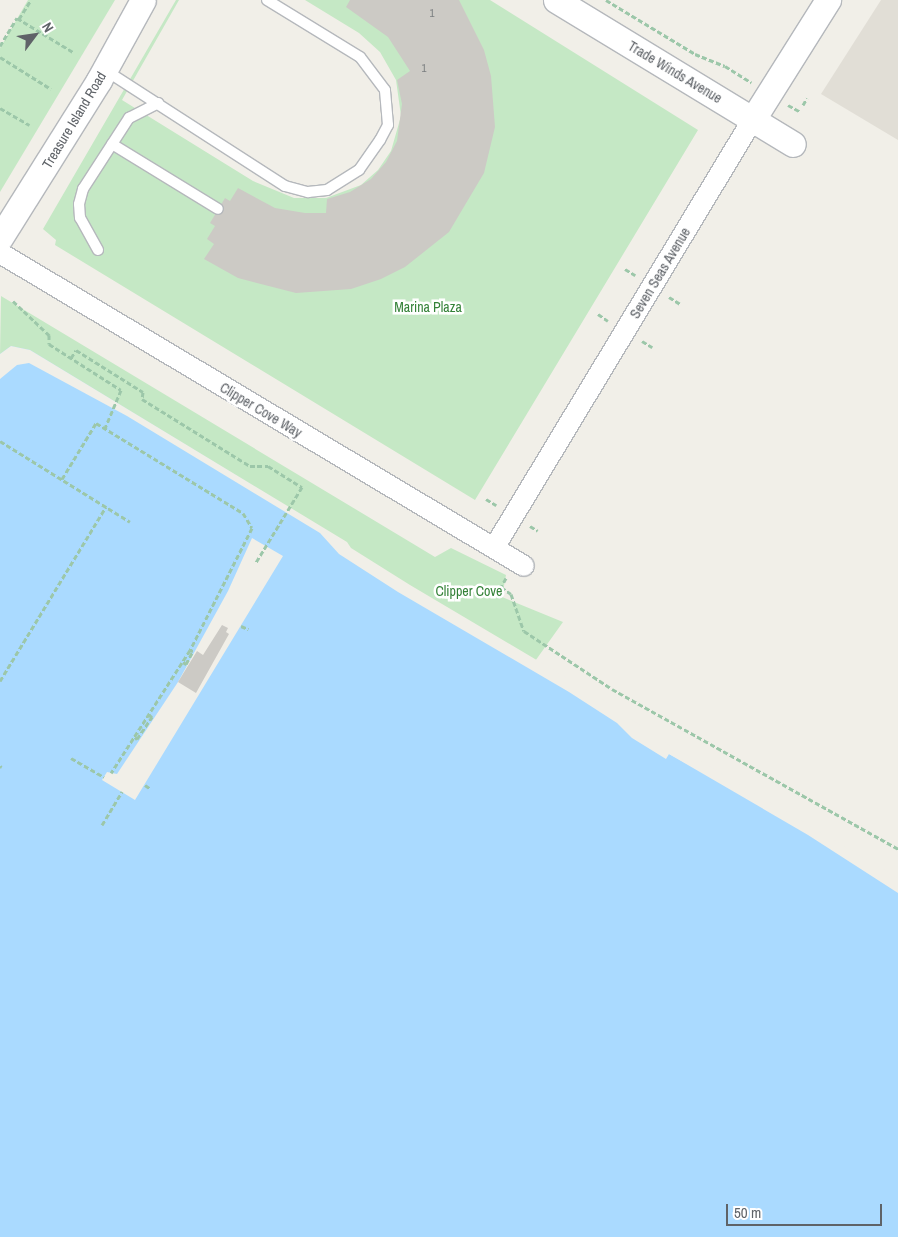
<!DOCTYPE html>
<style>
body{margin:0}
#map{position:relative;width:898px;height:1237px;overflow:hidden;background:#f1efe8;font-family:"Archivo Narrow",sans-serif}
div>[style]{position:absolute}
.education>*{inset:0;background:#e1ded6}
.green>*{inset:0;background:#c5e8c5}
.water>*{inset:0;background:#aadaff}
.pier>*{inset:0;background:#f1efe8}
.building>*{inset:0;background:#cccac5}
.path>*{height:3px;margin-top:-1.5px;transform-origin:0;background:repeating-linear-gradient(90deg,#9cc7a9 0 5px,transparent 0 7.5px)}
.roads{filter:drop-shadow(1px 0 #b5b8bc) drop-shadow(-1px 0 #b5b8bc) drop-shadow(0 1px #b5b8bc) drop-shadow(0 -1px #b5b8bc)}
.service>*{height:10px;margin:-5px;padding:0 5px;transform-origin:5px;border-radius:5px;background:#fff}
.minor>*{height:20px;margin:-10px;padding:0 10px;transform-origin:10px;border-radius:10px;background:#fff}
.tertiary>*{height:25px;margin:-12.5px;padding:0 12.5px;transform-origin:12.5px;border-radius:12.5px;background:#fff}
span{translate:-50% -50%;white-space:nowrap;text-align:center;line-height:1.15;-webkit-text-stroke:5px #fff;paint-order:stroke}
.number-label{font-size:11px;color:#7a7d7f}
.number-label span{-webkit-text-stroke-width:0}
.street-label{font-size:14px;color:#5f6368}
.park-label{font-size:14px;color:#348238}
.north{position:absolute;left:10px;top:10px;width:50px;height:50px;-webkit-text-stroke:4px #fff;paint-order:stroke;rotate:59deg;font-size:14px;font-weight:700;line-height:20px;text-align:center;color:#5f6368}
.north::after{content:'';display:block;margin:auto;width:18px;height:22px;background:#5f6368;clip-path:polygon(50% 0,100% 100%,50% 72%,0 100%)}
.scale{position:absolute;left:726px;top:1204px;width:156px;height:22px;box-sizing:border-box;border:2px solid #5f6368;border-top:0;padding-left:6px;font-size:15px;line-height:18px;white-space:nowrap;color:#5f6368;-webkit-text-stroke:4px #fff;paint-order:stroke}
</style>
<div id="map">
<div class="education">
<i style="clip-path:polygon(881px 0,898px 0,898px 140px,821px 94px)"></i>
</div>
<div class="green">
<i style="clip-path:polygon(28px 0,115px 0,0 192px,0 48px)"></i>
<i style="clip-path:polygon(176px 0,179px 0,122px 100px,253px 181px,294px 198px,326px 198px,361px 185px,378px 170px,391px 151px,401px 116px,396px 80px,380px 52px,359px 33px,305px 0,490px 0,698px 130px,475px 500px,55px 245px,56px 240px,43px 229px)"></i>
<i style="clip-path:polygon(1px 296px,435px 557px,451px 548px,506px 575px,502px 597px,563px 622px,533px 664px,0 355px)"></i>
</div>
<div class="water">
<i style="clip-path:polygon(11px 346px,30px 350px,344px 541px,349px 550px,669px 754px,898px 880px,898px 1237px,0 1237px,0 354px)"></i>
</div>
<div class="pier">
<i style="clip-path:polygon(11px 346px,30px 350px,347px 542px,351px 548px,410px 585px,599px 697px,673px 748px,672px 753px,691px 764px,697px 759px,898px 878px,898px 893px,808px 835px,669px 754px,666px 759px,632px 738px,617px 723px,569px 692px,398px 592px,339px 554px,320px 533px,127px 416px,29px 363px,17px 365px,0 379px,0 354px)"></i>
<i style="clip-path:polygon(252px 538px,283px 556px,135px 800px,102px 780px,107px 772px,117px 774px,178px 682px,228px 591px)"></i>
</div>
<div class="building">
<i style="clip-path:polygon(350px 0,459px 0,484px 50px,491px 76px,495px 127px,484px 173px,449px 232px,405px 267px,381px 279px,351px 289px,296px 293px,238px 278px,204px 259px,214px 244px,207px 239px,215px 226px,210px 223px,225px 198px,230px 201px,238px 188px,275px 208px,305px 213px,326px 213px,327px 199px,350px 192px,371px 179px,386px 162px,397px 141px,402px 104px,397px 80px,410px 71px,388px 37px,346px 7px)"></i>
<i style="clip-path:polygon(222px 625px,228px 628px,226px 632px,229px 634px,196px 693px,178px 682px,197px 651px,203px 655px)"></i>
</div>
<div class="path">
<i style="left:606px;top:0;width:104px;rotate:31.2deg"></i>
<i style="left:695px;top:54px;width:32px;rotate:22deg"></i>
<i style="left:725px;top:66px;width:31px;rotate:32deg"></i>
<i style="left:19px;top:19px;width:22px;rotate:-58deg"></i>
<i style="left:0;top:46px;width:33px;rotate:-59deg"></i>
<i style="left:17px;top:18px;width:66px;rotate:31.3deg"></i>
<i style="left:0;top:57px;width:60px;rotate:32.1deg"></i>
<i style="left:788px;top:105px;width:13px;rotate:29deg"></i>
<i style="left:803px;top:105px;width:8px;rotate:-60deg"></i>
<i style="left:0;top:108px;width:34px;rotate:30deg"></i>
<i style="left:625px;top:269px;width:12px;rotate:31deg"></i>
<i style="left:669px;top:297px;width:13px;rotate:32deg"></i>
<i style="left:13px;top:301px;width:50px;rotate:43.4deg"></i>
<i style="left:49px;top:335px;width:9px;rotate:90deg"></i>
<i style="left:49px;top:344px;width:85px;rotate:32.6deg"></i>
<i style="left:121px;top:390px;width:41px;rotate:112.8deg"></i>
<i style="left:598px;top:314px;width:12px;rotate:35deg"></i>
<i style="left:642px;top:341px;width:12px;rotate:31deg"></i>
<i style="left:71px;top:358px;width:9px;rotate:-58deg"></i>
<i style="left:76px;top:350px;width:79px;rotate:32.1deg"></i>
<i style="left:143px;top:392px;width:7px;rotate:98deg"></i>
<i style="left:142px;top:399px;width:127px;rotate:31.8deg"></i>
<i style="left:250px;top:466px;width:18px"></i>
<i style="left:268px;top:466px;width:40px;rotate:32deg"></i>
<i style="left:302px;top:487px;width:90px;rotate:121.4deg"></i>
<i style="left:0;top:441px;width:153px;rotate:31.9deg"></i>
<i style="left:62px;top:479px;width:66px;rotate:-58.7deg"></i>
<i style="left:96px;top:423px;width:172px;rotate:31.5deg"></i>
<i style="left:243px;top:513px;width:17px;rotate:59deg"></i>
<i style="left:252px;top:528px;width:137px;rotate:116.9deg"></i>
<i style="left:190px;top:650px;width:146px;rotate:122.7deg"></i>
<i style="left:486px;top:499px;width:12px;rotate:31deg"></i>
<i style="left:530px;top:526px;width:9px;rotate:32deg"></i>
<i style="left:506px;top:578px;width:10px;rotate:119deg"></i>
<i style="left:501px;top:587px;width:12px;rotate:35deg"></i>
<i style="left:511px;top:594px;width:39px;rotate:71deg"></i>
<i style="left:524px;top:631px;width:105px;rotate:33.4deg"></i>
<i style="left:612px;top:689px;width:328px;rotate:29.2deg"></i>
<i style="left:241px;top:626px;width:8px;rotate:23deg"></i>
<i style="left:183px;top:662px;width:4px;rotate:34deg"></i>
<i style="left:186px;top:664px;width:15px;rotate:-62deg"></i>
<i style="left:193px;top:651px;width:3px;rotate:-162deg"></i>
<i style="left:0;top:681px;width:204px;rotate:-58.7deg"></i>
<i style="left:135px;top:737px;width:3px;rotate:45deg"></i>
<i style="left:137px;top:739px;width:27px;rotate:-56deg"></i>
<i style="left:152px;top:717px;width:4px;rotate:-146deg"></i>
<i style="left:71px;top:758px;width:38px;rotate:30deg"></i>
<i style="left:0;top:766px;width:2px;rotate:27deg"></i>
<i style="left:145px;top:785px;width:7px;rotate:34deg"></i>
<i style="left:102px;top:825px;width:39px;rotate:-59deg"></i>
</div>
<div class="roads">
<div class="service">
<i style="left:105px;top:70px;width:214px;rotate:32.8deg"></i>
<i style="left:285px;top:186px;width:24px;rotate:15deg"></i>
<i style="left:308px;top:192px;width:19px;rotate:-6deg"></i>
<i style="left:327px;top:190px;width:38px;rotate:-32deg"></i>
<i style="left:359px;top:170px;width:37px;rotate:-55deg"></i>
<i style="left:380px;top:140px;width:17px;rotate:-62deg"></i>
<i style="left:388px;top:125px;width:35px;rotate:-95deg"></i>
<i style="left:385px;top:90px;width:41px;rotate:-127.1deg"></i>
<i style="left:360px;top:57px;width:109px;rotate:-148.5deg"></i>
<i style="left:112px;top:144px;width:124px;rotate:31.5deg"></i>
<i style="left:98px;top:250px;width:37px;rotate:-119deg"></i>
<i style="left:80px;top:218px;width:14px;rotate:-94deg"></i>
<i style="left:79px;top:204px;width:16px;rotate:-75deg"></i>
<i style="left:83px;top:189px;width:85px;rotate:-57.1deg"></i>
<i style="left:129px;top:118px;width:33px;rotate:-27deg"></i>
</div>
<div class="minor">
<i style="left:0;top:253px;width:610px;rotate:30.85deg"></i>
<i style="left:494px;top:548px;width:501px;rotate:-58.88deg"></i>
</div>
<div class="tertiary">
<i style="left:556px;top:0;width:277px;rotate:31.3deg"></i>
<i style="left:753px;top:119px;width:141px;rotate:-57.8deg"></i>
<i style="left:0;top:238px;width:186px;rotate:-57.9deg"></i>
<i style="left:99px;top:80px;width:91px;rotate:-61.2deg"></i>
</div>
</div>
<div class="number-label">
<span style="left:432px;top:13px">1</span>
<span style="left:424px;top:68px">1</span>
</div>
<div class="street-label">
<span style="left:675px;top:72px;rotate:31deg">Trade Winds Avenue</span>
<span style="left:74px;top:120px;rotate:-59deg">Treasure Island Road</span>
<span style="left:660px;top:273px;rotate:-59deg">Seven Seas Avenue</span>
<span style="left:261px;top:410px;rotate:31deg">Clipper Cove Way</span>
</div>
<div class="park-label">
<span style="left:428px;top:307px">Marina Plaza</span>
<span style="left:469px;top:591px">Clipper Cove</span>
</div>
<div class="north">N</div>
<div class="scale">50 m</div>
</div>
